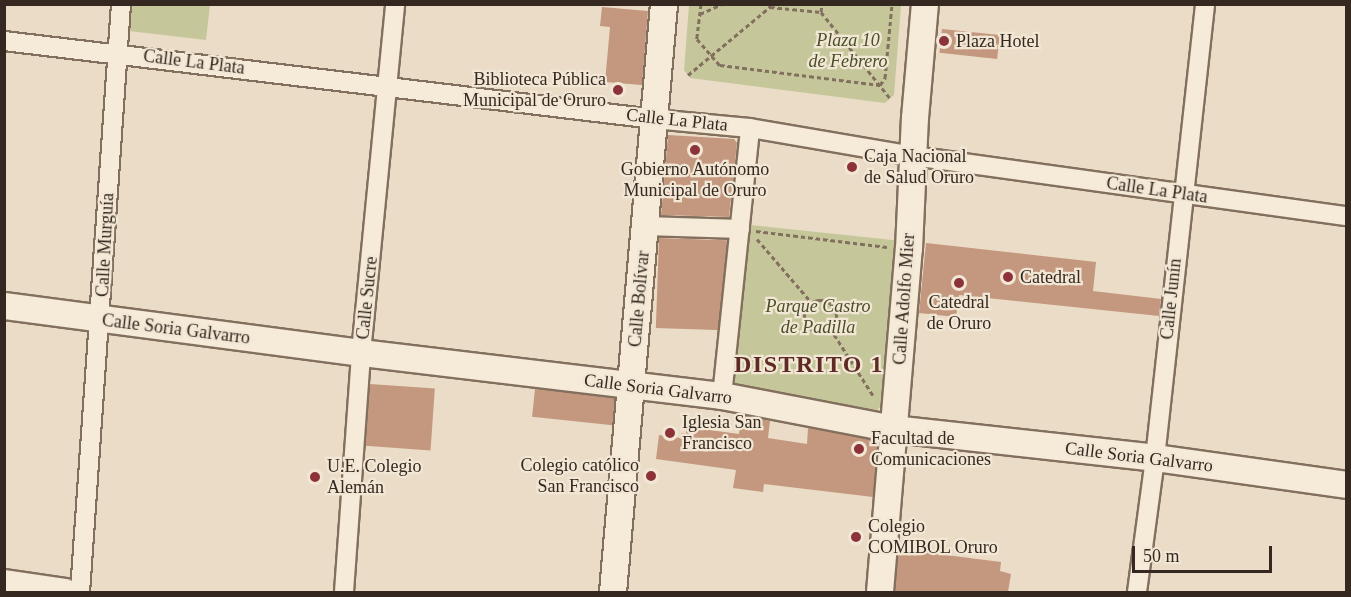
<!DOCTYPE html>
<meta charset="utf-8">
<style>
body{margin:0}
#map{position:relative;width:1351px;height:597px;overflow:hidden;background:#eadcc6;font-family:"Times New Roman",serif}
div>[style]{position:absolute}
.green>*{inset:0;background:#c5c79b}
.building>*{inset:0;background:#c4977f;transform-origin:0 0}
.path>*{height:3px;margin-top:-1.5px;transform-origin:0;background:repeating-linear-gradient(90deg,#836f5d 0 4.5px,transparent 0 7.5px)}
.path>.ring{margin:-1.5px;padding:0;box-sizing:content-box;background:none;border:3px solid #836f5d;border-radius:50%}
.roads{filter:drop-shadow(2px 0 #836f5d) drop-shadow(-2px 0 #836f5d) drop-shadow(0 2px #836f5d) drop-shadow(0 -2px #836f5d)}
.street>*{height:18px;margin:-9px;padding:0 9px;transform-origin:9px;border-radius:9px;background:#f5ebd8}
.secondary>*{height:26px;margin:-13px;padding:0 13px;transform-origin:13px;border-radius:13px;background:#f5ebd8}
.dots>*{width:16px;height:16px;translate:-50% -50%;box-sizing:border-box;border:3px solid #f2e7d5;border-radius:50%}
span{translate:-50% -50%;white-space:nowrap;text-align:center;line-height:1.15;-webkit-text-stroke:4.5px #f2e7d5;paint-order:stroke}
.park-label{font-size:18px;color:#484f28;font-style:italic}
.poi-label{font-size:18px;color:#352820}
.left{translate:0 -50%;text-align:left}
.right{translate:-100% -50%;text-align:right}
.street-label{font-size:18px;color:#352820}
.district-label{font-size:24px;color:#5d2b23;font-weight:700;letter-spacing:1.5px}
.frame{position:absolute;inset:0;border:6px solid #352820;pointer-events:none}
.scale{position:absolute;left:1132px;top:546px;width:140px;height:27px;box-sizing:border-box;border:3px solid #352820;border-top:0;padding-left:8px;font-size:18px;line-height:21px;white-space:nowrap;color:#352820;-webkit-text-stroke:4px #f2e7d5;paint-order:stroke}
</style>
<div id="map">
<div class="green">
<i style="clip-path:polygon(131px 5px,210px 5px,206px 40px,129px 31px)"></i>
<i style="clip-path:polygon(689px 5px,901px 5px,894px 95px,885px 103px,690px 78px,684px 70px)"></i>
<i style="clip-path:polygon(751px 225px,902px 241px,885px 402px,877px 410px,733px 387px)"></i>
</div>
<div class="building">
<i style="clip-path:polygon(602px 7px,648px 11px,642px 85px,605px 82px,610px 27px,600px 26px)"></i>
<i style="left:942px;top:29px;width:58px;height:24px;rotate:6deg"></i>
<i style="clip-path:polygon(668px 135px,734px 139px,737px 143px,729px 217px,661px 215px)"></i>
<i style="left:659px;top:238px;width:68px;height:90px;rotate:2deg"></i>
<i style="clip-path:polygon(926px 243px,1096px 262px,1093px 291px,1161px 299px,1159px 316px,959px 295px,956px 317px,919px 313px)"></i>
<i style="left:370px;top:384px;width:65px;height:62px;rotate:4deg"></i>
<i style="left:535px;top:389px;width:81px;height:28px;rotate:6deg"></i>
<i style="clip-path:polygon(741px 415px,770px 421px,768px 438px,807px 444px,808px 428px,878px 441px,873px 497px,764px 484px,763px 492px,733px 488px,736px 470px,656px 459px,659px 435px,680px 438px,681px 433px,686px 434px,688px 419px,703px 421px,702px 429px,739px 434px)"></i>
<i style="clip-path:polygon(899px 544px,915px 546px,914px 551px,1001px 562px,1000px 571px,1011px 574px,1008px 592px,895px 592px)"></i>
</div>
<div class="path">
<i style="left:701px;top:4px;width:35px;rotate:97deg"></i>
<i style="left:697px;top:39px;width:35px;rotate:49deg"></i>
<i style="left:720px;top:65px;width:161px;rotate:7.1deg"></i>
<i style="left:880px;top:85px;width:9px;rotate:-54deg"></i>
<i style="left:885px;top:78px;width:74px;rotate:-84.6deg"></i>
<i style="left:770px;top:4px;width:3px;rotate:90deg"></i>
<i style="left:770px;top:7px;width:51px;rotate:5.6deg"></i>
<i style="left:821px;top:12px;width:110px;rotate:51.3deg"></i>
<i style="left:821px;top:12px;width:8px;rotate:-83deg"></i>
<i style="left:700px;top:14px;width:24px;rotate:-24deg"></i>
<i style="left:688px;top:75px;width:107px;rotate:-39.7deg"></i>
<i style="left:756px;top:231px;width:132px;rotate:7deg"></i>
<i style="left:757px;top:239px;width:83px;rotate:49.4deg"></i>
<i class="ring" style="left:804px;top:300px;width:29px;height:29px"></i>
<i style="left:830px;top:328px;width:82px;rotate:57.5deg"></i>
</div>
<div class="roads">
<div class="street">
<i style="left:4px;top:41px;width:655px;rotate:6.84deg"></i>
<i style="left:654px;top:119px;width:96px;rotate:5.4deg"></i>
<i style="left:750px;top:128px;width:165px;rotate:9.7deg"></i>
<i style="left:913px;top:156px;width:437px;rotate:7.9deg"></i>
<i style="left:646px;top:226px;width:94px;rotate:1.8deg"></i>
<i style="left:722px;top:396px;width:269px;rotate:-84deg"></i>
<i style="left:80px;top:592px;width:589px;rotate:-86.01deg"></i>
<i style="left:344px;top:592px;width:240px;rotate:-85.9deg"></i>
<i style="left:361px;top:353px;width:351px;rotate:-84.4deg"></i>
<i style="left:1137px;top:592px;width:135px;rotate:-82.3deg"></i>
<i style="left:1155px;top:458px;width:457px;rotate:-83.7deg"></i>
</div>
<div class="secondary">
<i style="left:4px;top:306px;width:360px;rotate:7.5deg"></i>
<i style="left:361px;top:353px;width:364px;rotate:6.8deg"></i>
<i style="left:722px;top:396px;width:175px;rotate:10.9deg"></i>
<i style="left:894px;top:429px;width:263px;rotate:6.3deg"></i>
<i style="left:1155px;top:458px;width:193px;rotate:8deg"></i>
<i style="left:4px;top:583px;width:62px;rotate:8.4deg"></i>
<i style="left:613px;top:592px;width:590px;rotate:-85.04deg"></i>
<i style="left:880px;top:592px;width:344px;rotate:-85.2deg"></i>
<i style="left:909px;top:249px;width:131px;rotate:-87.4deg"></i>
<i style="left:915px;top:118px;width:114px;rotate:-85deg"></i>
</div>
</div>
<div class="dots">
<i style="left:944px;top:41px;background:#8c333a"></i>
<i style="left:618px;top:90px;background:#8c333a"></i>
<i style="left:695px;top:150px;background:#8c333a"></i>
<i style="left:852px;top:167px;background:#8c333a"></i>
<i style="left:1008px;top:277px;background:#8c333a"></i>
<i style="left:959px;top:283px;background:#8c333a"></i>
<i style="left:670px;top:433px;background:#8c333a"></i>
<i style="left:859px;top:449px;background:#8c333a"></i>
<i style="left:651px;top:476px;background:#8c333a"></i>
<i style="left:315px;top:477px;background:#8c333a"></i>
<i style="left:856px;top:537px;background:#8c333a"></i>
</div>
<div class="park-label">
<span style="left:848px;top:51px">Plaza 10<br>de Febrero</span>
<span style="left:818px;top:317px">Parque Castro<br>de Padilla</span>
</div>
<div class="poi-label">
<span class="left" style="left:956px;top:41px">Plaza Hotel</span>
<span class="right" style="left:606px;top:90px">Biblioteca Pública<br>Municipal de Oruro</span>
<span class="left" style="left:864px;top:167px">Caja Nacional<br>de Salud Oruro</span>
<span style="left:695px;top:180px">Gobierno Autónomo<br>Municipal de Oruro</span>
<span class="left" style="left:1020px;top:277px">Catedral</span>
<span style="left:959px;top:313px">Catedral<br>de Oruro</span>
<span class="left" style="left:682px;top:433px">Iglesia San<br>Francisco</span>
<span class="left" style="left:871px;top:449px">Facultad de<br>Comunicaciones</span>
<span class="right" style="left:639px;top:476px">Colegio católico<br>San Francisco</span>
<span class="left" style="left:327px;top:477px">U.E. Colegio<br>Alemán</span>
<span class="left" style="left:868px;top:537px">Colegio<br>COMIBOL Oruro</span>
</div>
<div class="street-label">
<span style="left:194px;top:62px;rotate:7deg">Calle La Plata</span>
<span style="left:677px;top:120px;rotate:6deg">Calle La Plata</span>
<span style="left:1157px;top:190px;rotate:8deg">Calle La Plata</span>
<span style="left:105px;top:245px;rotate:-87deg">Calle Murguía</span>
<span style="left:367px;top:298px;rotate:-84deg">Calle Sucre</span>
<span style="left:639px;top:299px;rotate:-85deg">Calle Bolívar</span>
<span style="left:904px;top:299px;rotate:-86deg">Calle Adolfo Mier</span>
<span style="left:1171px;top:299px;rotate:-84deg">Calle Junín</span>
<span style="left:176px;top:329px;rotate:7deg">Calle Soria Galvarro</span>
<span style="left:658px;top:389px;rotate:7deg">Calle Soria Galvarro</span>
<span style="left:1139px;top:457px;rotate:7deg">Calle Soria Galvarro</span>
</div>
<div class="district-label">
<span style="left:809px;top:365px">DISTRITO 1</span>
</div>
<div class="frame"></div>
<div class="scale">50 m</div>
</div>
